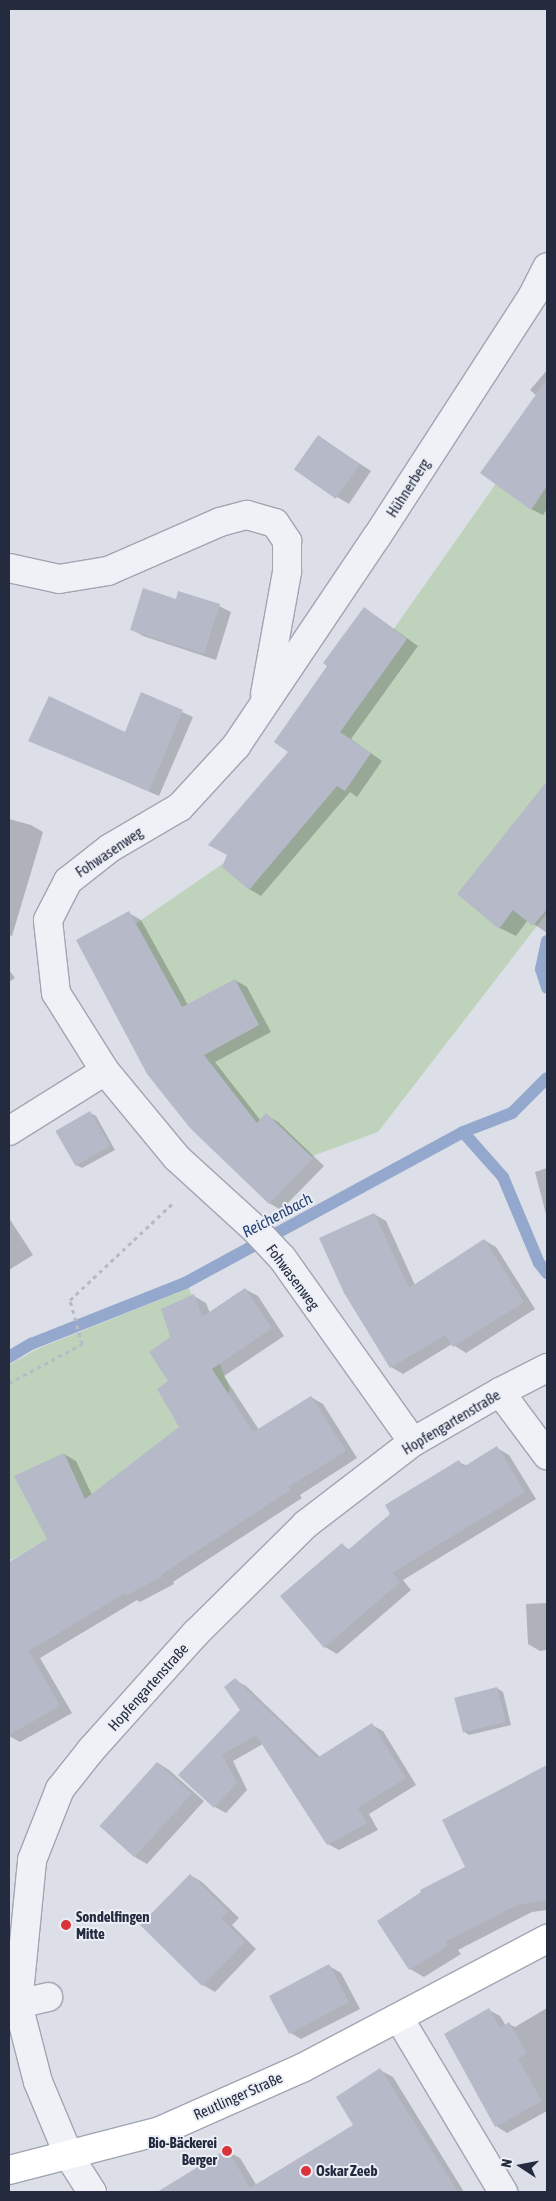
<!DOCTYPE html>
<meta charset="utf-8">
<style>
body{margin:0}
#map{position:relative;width:556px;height:2201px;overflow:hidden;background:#dcdfe8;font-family:"Asap Condensed",sans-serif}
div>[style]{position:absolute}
.green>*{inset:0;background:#bfd3bc}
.shadow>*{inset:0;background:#0003}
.stream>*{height:12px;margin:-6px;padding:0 6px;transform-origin:6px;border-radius:6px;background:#93a8cc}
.building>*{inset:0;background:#b6bac8;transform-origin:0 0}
.path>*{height:3px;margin-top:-1.5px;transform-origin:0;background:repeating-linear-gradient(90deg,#b6bac3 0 4px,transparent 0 8px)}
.roads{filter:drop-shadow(1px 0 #a1a5b2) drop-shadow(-1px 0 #a1a5b2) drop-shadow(0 1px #a1a5b2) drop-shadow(0 -1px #a1a5b2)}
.minor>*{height:28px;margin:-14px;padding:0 14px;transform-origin:14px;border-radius:14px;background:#eff1f6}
.major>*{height:28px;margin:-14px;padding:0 14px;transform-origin:14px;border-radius:14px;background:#fff}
.dots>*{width:14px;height:14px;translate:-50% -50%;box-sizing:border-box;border:2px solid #ebeef5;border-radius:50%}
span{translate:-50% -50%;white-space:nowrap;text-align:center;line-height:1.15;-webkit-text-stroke:4px #ebeef5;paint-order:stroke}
.street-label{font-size:15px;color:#242b3f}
.poi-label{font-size:15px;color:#242b3f;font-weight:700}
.left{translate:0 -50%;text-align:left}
.right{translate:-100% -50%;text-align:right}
.water-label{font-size:16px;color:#2b4477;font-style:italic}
.frame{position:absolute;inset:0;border:10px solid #242b3f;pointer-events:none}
.north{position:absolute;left:496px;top:2141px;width:50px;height:50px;-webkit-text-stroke:4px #ebeef5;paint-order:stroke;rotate:281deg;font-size:14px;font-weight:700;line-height:20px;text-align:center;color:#242b3f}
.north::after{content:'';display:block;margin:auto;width:18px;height:22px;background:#242b3f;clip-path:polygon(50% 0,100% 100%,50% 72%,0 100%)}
</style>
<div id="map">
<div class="green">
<i style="clip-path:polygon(547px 411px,547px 913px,378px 1132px,296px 1162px,226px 1106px,118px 936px,234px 856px)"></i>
<i style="clip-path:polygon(189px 1288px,230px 1389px,209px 1433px,112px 1504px,9px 1561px,9px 1365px,37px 1349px)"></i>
</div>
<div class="shadow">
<i style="clip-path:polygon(547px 370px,547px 509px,543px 515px,531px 509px,537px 396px,530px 390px)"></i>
<i style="clip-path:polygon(319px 437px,371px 471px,349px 504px,337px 497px)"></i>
<i style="clip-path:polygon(176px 601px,219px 606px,231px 612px,216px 660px,143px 636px,131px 629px)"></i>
<i style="clip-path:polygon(376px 616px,418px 646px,351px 739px,382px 761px,357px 797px,350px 792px,261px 896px,249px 889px,290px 752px)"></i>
<i style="clip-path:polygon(142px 694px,193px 717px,159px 796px,30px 740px,125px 734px)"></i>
<i style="clip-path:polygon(537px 796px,547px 802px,547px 933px,528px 920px,516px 936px,500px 928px,458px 894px)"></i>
<i style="clip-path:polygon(9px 819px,31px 825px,43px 832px,12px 936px,9px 935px)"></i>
<i style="clip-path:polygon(129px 913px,141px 920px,188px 1005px,235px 980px,247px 987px,271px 1032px,215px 1062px,261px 1121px,266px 1115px,278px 1122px,324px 1166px,281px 1210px,269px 1203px)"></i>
<i style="clip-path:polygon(9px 970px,15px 978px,9px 982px)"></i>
<i style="clip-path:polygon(90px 1113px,96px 1116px,115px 1150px,82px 1168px,76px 1165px,57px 1131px)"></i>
<i style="clip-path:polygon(547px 1168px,547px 1218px,535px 1172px)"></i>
<i style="clip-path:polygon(374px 1214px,386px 1221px,415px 1285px,484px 1240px,496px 1247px,535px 1309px,466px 1353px,452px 1344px,403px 1374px,391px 1367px)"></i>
<i style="clip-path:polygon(9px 1218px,33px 1255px,9px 1270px)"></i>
<i style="clip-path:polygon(245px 1289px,258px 1296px,284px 1336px,224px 1376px,259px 1430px,311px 1397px,323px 1404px,357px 1458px,300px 1495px,302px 1498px,173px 1582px,174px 1584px,140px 1602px,137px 1600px,40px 1658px,72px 1713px,20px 1742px,9px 1736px,9px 1610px,36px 1594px,64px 1454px,76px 1461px,92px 1495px,181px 1427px,170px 1382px,172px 1338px,194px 1296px,206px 1303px,210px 1313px)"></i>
<i style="clip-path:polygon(497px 1448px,509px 1455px,536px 1499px,403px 1580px,411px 1590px,337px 1654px,325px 1647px,342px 1545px,350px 1550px,459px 1462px,467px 1466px)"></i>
<i style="clip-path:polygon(547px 1603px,547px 1650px,540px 1651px,528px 1644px,526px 1604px)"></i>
<i style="clip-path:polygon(235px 1680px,246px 1686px,320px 1757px,372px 1725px,383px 1731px,416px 1785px,369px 1814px,378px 1830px,339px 1850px,328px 1844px,263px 1744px,233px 1761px,247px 1790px,226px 1813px,215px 1807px,180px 1775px,241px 1711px)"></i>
<i style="clip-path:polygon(497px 1688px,503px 1692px,511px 1725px,469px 1735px,463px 1731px)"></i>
<i style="clip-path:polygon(158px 1763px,169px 1770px,204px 1801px,147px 1864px,135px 1857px)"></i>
<i style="clip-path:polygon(547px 1773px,547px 1910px,532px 1912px,458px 1950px,461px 1954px,424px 1977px,410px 1969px,530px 1776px)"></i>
<i style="clip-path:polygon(190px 1875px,202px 1882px,239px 1918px,232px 1925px,256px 1949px,215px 1992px,203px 1985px,141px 1925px)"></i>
<i style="clip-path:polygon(329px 1966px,341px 1973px,360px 2009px,301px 2039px,289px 2032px)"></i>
<i style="clip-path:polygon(547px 2008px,547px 2111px,507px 2133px,496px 2126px,445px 2034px,489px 2010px,500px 2016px,506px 2026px,509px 2024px,515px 2027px)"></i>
<i style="clip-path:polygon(380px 2070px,393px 2077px,464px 2192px,172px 2192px,169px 2186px,227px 2151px,240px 2158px,257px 2186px,355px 2126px)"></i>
</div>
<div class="stream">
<i style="left:547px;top:941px;width:29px;rotate:102deg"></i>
<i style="left:541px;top:969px;width:20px;rotate:72deg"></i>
<i style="left:463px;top:1132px;width:60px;rotate:48.4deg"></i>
<i style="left:503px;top:1177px;width:93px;rotate:67.3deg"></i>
<i style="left:539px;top:1263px;width:13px;rotate:51deg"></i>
<i style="left:9px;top:1357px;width:26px;rotate:-31deg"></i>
<i style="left:31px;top:1344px;width:166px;rotate:-21.6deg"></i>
<i style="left:185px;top:1283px;width:316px;rotate:-28.5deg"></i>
<i style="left:463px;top:1132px;width:53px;rotate:-21.2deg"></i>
<i style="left:512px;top:1113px;width:49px;rotate:-45deg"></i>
</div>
<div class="building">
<i style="clip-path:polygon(547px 379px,547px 486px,531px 510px,480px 473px)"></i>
<i style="left:318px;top:435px;width:51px;height:42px;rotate:35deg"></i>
<i style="clip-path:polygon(143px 588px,176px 599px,178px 591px,220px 604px,204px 654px,130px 630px)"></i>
<i style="clip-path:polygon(364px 607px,407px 639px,340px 732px,371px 753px,345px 791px,337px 786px,249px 890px,222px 867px,227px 855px,208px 845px,288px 752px,274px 742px,327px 666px,323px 663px)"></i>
<i style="clip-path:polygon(141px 692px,183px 710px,149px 791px,28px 741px,49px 696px,125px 732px)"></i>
<i style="clip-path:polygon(547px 781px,547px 909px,533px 926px,513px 910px,499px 929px,457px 894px)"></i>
<i style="clip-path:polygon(129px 911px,182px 1007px,235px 979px,259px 1025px,204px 1055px,257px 1123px,266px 1113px,313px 1158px,269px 1204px,190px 1128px,147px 1074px,76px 940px)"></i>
<i style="left:90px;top:1111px;width:40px;height:40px;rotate:60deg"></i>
<i style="clip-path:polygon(374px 1213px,409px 1288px,484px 1239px,524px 1302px,453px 1347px,445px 1335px,390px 1368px,344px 1293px,319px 1238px)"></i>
<i style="clip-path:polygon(245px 1288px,272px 1328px,212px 1369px,253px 1432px,311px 1396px,346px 1451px,288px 1487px,290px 1490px,161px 1575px,162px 1577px,127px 1595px,125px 1593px,29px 1651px,60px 1706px,9px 1735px,9px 1562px,47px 1539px,14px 1476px,64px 1453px,85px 1499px,179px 1427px,157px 1389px,168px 1381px,149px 1352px,170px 1337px,161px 1309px,194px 1294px,202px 1317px)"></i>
<i style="clip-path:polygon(497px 1446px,525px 1492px,392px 1573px,400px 1582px,324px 1648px,280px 1596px,342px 1543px,348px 1550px,390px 1514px,385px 1505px,459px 1460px,463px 1467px)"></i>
<i style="clip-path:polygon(235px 1678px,317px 1758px,372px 1723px,406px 1778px,358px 1808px,367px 1823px,327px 1845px,256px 1735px,222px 1755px,237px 1783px,214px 1808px,178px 1775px,240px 1710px,224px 1687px)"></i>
<i style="left:497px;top:1687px;width:36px;height:44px;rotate:76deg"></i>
<i style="left:157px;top:1762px;width:47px;height:86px;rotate:42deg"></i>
<i style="clip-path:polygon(547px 1765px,547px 1900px,517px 1905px,445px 1942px,448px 1946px,409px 1970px,377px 1921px,421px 1892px,420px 1890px,465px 1867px,442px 1820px)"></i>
<i style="clip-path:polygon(190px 1874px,228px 1911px,221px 1918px,245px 1942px,202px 1986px,140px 1925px)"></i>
<i style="left:329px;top:1964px;width:43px;height:68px;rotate:62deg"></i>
<i style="clip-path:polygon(489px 2008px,500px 2028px,509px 2022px,527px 2054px,518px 2059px,542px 2101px,495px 2127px,444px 2034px)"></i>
<i style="clip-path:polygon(380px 2068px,458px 2192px,157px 2192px,227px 2149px,250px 2188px,353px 2125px,336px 2097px)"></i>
</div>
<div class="path">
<i style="left:9px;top:1383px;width:83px;rotate:-28.1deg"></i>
<i style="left:82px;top:1344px;width:46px;rotate:-105.3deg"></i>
<i style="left:70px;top:1300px;width:141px;rotate:-43.3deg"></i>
</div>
<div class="roads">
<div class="minor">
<i style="left:9px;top:568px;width:51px;rotate:12.4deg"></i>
<i style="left:59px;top:579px;width:50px;rotate:-9.3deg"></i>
<i style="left:108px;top:571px;width:122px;rotate:-23.6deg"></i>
<i style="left:220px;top:522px;width:28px;rotate:-15deg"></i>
<i style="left:247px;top:515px;width:29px;rotate:16deg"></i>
<i style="left:275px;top:523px;width:22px;rotate:56deg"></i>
<i style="left:287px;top:541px;width:31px;rotate:90deg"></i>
<i style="left:287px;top:572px;width:124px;rotate:100.2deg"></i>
<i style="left:9px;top:1131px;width:113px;rotate:-32deg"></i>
<i style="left:500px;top:1392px;width:79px;rotate:53.3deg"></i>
<i style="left:413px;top:1442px;width:226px;rotate:-125.4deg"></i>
<i style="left:282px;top:1258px;width:37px;rotate:-133deg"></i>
<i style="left:257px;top:1231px;width:108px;rotate:-137.6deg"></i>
<i style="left:177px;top:1158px;width:113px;rotate:-129.6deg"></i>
<i style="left:105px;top:1071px;width:92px;rotate:-122.1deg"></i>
<i style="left:56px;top:993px;width:73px;rotate:-96.3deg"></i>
<i style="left:48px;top:920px;width:44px;rotate:-62.9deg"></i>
<i style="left:68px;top:881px;width:53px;rotate:-38.2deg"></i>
<i style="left:110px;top:848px;width:81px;rotate:-30.4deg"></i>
<i style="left:180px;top:807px;width:83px;rotate:-47.4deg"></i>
<i style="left:236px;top:746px;width:251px;rotate:-56.1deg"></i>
<i style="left:376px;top:538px;width:289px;rotate:-57.1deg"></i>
<i style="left:533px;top:295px;width:31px;rotate:-63deg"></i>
<i style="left:18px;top:2004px;width:31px;rotate:-13deg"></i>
<i style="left:399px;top:2018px;width:203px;rotate:59.1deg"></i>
<i style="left:92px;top:2192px;width:43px;rotate:-122.6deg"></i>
<i style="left:69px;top:2156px;width:80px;rotate:-112.7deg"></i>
<i style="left:38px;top:2082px;width:81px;rotate:-104.4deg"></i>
<i style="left:18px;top:2004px;width:145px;rotate:-84.4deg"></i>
<i style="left:32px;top:1860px;width:76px;rotate:-68.5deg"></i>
<i style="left:60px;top:1789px;width:50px;rotate:-51.5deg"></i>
<i style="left:91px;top:1750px;width:157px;rotate:-48.1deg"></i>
<i style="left:196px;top:1633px;width:155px;rotate:-44.7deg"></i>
<i style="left:306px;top:1524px;width:135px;rotate:-37.5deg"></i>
<i style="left:413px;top:1442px;width:100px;rotate:-29.9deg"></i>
<i style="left:500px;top:1392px;width:53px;rotate:-27.1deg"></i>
</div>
<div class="major">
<i style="left:9px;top:2170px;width:156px;rotate:-14.5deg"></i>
<i style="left:160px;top:2131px;width:155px;rotate:-23.9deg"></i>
<i style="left:302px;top:2068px;width:277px;rotate:-27.8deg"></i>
</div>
</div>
<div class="dots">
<i style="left:66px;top:1925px;background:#da3339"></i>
<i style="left:227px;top:2151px;background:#da3339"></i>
<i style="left:306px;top:2171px;background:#da3339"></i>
</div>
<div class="street-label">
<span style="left:408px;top:488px;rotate:-57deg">Hühnerberg</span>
<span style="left:109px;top:852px;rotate:-34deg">Fohwasenweg</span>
<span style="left:293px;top:1277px;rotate:53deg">Fohwasenweg</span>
<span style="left:451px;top:1422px;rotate:-31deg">Hopfengartenstraße</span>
<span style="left:148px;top:1687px;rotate:-48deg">Hopfengartenstraße</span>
<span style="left:238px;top:2096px;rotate:-24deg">Reutlinger Straße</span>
</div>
<div class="poi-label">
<span class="left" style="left:76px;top:1925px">Sondelfingen<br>Mitte</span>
<span class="right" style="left:217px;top:2151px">Bio-Bäckerei<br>Berger</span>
<span class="left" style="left:316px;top:2171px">Oskar Zeeb</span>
</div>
<div class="water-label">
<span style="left:277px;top:1215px;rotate:-28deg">Reichenbach</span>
</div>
<div class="frame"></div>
<div class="north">N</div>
</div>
